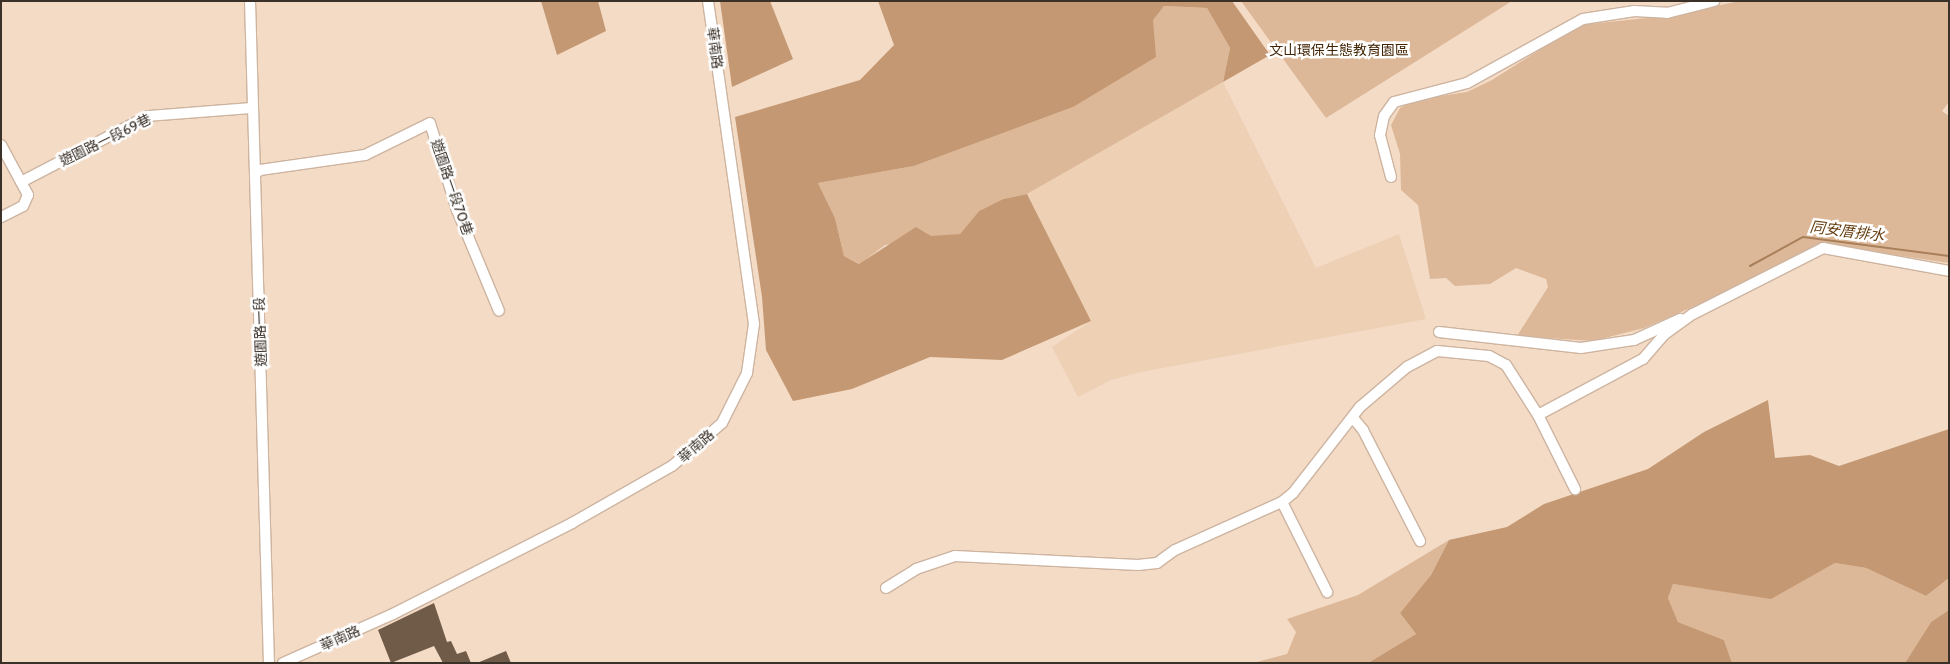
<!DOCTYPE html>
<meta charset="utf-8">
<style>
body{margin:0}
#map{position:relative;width:1950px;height:664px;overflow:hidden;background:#f4dbc6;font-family:Cabin,"Noto Sans TC",sans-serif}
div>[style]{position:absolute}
.built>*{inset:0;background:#eed0b5}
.green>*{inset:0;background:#ddb898}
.forest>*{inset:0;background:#c39872}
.stream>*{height:2px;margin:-1px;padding:0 1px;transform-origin:1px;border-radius:1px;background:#a87f5a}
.building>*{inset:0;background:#705a48}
.roads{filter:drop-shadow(1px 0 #cdb4a0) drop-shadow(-1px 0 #cdb4a0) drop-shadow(0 1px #cdb4a0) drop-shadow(0 -1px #cdb4a0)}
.minor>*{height:10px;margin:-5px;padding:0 5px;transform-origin:5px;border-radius:5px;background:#fff}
span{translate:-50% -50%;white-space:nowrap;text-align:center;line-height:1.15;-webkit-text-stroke:5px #fff;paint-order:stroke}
.street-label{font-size:14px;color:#3a3129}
.park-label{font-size:14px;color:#412404}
.water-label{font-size:15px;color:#663c0f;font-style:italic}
.frame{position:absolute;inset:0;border:2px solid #3a3129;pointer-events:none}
</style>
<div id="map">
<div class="built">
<i style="clip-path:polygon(1223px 82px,1316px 268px,1399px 234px,1426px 319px,1141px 372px,1111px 380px,1078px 397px,1052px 347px,1091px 321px,1027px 194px)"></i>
</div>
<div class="green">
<i style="clip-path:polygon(1241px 1px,1512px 1px,1326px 118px)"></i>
<i style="clip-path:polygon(1740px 1px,1949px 1px,1949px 102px,1942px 111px,1949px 116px,1949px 263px,1835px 246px,1644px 328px,1593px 341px,1517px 336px,1548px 287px,1546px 279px,1516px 268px,1490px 284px,1455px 286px,1446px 278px,1430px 279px,1418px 205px,1401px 190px,1400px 154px,1391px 125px,1400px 108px,1415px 100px,1467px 92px,1492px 80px,1579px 25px,1667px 16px)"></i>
<i style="clip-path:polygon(1164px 6px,1207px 8px,1230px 48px,1223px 82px,1027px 194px,1003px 199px,979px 211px,960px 234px,885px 245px,860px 264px,844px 256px,835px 218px,818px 183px,914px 166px,1073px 107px)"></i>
<i style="clip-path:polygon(1449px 540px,1431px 575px,1400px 613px,1416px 634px,1368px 663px,1253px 663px,1287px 654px,1296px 632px,1287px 619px,1358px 595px)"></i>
<i style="clip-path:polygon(1835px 563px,1866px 568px,1926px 596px,1949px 578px,1949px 610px,1931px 622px,1905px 663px,1732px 663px,1724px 640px,1678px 622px,1668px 598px,1673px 584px,1771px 598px)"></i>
</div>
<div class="forest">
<i style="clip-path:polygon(541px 1px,598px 1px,606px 31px,557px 55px)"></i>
<i style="clip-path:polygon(720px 1px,770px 1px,793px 59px,732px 87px)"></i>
<i style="clip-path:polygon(878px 1px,1232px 1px,1270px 55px,1223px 82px,1230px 48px,1207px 8px,1164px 6px,1153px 20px,1156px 57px,1073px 107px,914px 166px,818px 183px,835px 218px,844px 256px,859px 264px,916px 227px,931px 236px,960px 234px,979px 211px,1003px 199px,1027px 194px,1091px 321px,1002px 360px,930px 357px,852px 389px,793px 401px,766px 350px,762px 297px,735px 117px,860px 80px,894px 45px)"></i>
<i style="clip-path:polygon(1768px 400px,1775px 458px,1810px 455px,1839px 466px,1949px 429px,1949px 578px,1926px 596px,1866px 568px,1835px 563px,1771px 599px,1673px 584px,1668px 598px,1678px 622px,1724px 640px,1732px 663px,1368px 663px,1416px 634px,1400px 613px,1431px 575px,1449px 540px,1507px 527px,1544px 504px,1648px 469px,1704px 432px)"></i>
<i style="clip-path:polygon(1949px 610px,1949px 663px,1905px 663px,1931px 622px)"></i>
</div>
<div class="stream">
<i style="left:1750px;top:266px;width:60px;rotate:-28.7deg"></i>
<i style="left:1803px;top:237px;width:147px;rotate:7.4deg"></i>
</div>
<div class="building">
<i style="clip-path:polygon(434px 603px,447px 642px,451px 641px,457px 654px,466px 651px,471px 663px,443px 663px,434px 646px,391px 663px,378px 630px)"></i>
<i style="clip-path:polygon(506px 651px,511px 663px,477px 663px)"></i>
</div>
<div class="roads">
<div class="minor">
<i style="left:250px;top:1px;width:662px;rotate:88.36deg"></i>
<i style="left:1px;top:145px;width:57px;rotate:61.6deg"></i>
<i style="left:28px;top:195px;width:12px;rotate:114deg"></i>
<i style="left:23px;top:206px;width:25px;rotate:153deg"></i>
<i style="left:255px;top:174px;width:6px;rotate:-39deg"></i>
<i style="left:260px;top:170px;width:106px;rotate:-8.1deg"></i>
<i style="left:365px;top:155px;width:72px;rotate:-26.2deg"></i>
<i style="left:430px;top:123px;width:91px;rotate:72.8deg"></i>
<i style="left:457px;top:210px;width:109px;rotate:67.4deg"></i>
<i style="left:1391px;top:177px;width:43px;rotate:-104.7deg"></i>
<i style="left:1380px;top:135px;width:19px;rotate:-78deg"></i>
<i style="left:1384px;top:116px;width:17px;rotate:-54deg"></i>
<i style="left:1394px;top:102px;width:75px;rotate:-14.6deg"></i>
<i style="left:1467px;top:83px;width:132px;rotate:-28.9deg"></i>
<i style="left:1583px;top:19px;width:52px;rotate:-8.9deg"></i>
<i style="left:1634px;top:11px;width:33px;rotate:3deg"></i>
<i style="left:1667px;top:13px;width:49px;rotate:-14.3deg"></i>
<i style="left:21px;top:182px;width:143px;rotate:-27.5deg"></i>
<i style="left:148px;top:116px;width:105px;rotate:-4.4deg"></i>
<i style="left:1439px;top:332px;width:143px;rotate:6.4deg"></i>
<i style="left:1581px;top:348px;width:54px;rotate:-8.6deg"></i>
<i style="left:1634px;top:340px;width:51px;rotate:-24.5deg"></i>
<i style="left:1538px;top:415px;width:119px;rotate:-28.1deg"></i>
<i style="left:1643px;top:359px;width:33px;rotate:-49deg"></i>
<i style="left:1665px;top:334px;width:34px;rotate:-36deg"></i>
<i style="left:1693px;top:314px;width:146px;rotate:-26.9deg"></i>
<i style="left:1823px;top:248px;width:128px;rotate:10.3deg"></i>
<i style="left:1353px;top:418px;width:16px;rotate:50deg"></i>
<i style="left:1363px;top:430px;width:125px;rotate:62.8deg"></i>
<i style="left:1282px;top:502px;width:101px;rotate:63.4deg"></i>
<i style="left:886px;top:588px;width:36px;rotate:-32deg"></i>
<i style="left:916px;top:569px;width:41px;rotate:-18.4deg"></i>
<i style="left:955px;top:556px;width:183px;rotate:2.8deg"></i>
<i style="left:1138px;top:565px;width:19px;rotate:-6deg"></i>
<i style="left:1157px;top:563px;width:22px;rotate:-36deg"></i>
<i style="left:1175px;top:550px;width:117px;rotate:-24.2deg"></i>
<i style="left:1282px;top:502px;width:14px;rotate:-39deg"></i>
<i style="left:1293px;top:493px;width:109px;rotate:-52.1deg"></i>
<i style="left:1360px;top:407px;width:62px;rotate:-40.4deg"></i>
<i style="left:1407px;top:367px;width:34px;rotate:-28deg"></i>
<i style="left:1437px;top:351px;width:52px;rotate:5.5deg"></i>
<i style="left:1489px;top:356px;width:19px;rotate:28deg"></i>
<i style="left:1506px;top:365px;width:59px;rotate:57.4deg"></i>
<i style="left:1538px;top:415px;width:83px;rotate:63.4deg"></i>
<i style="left:283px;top:663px;width:120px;rotate:-24deg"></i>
<i style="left:393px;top:614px;width:201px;rotate:-26.9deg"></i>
<i style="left:572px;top:523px;width:115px;rotate:-29.7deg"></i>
<i style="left:672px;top:466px;width:66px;rotate:-40.7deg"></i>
<i style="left:722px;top:423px;width:56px;rotate:-63.4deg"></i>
<i style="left:747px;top:373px;width:49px;rotate:-81.9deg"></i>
<i style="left:754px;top:324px;width:326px;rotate:-98.1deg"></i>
</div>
</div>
<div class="street-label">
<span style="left:715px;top:48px;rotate:82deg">華南路</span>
<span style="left:105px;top:140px;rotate:-26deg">遊園路一段69巷</span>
<span style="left:452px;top:187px;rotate:71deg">遊園路一段70巷</span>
<span style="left:260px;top:332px;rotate:-92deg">遊園路一段</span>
<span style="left:696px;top:446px;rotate:-41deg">華南路</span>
<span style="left:340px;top:638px;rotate:-24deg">華南路</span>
</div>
<div class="park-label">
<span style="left:1339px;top:50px">文山環保生態教育園區</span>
</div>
<div class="water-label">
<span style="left:1847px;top:232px;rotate:7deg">同安厝排水</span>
</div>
<div class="frame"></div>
</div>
